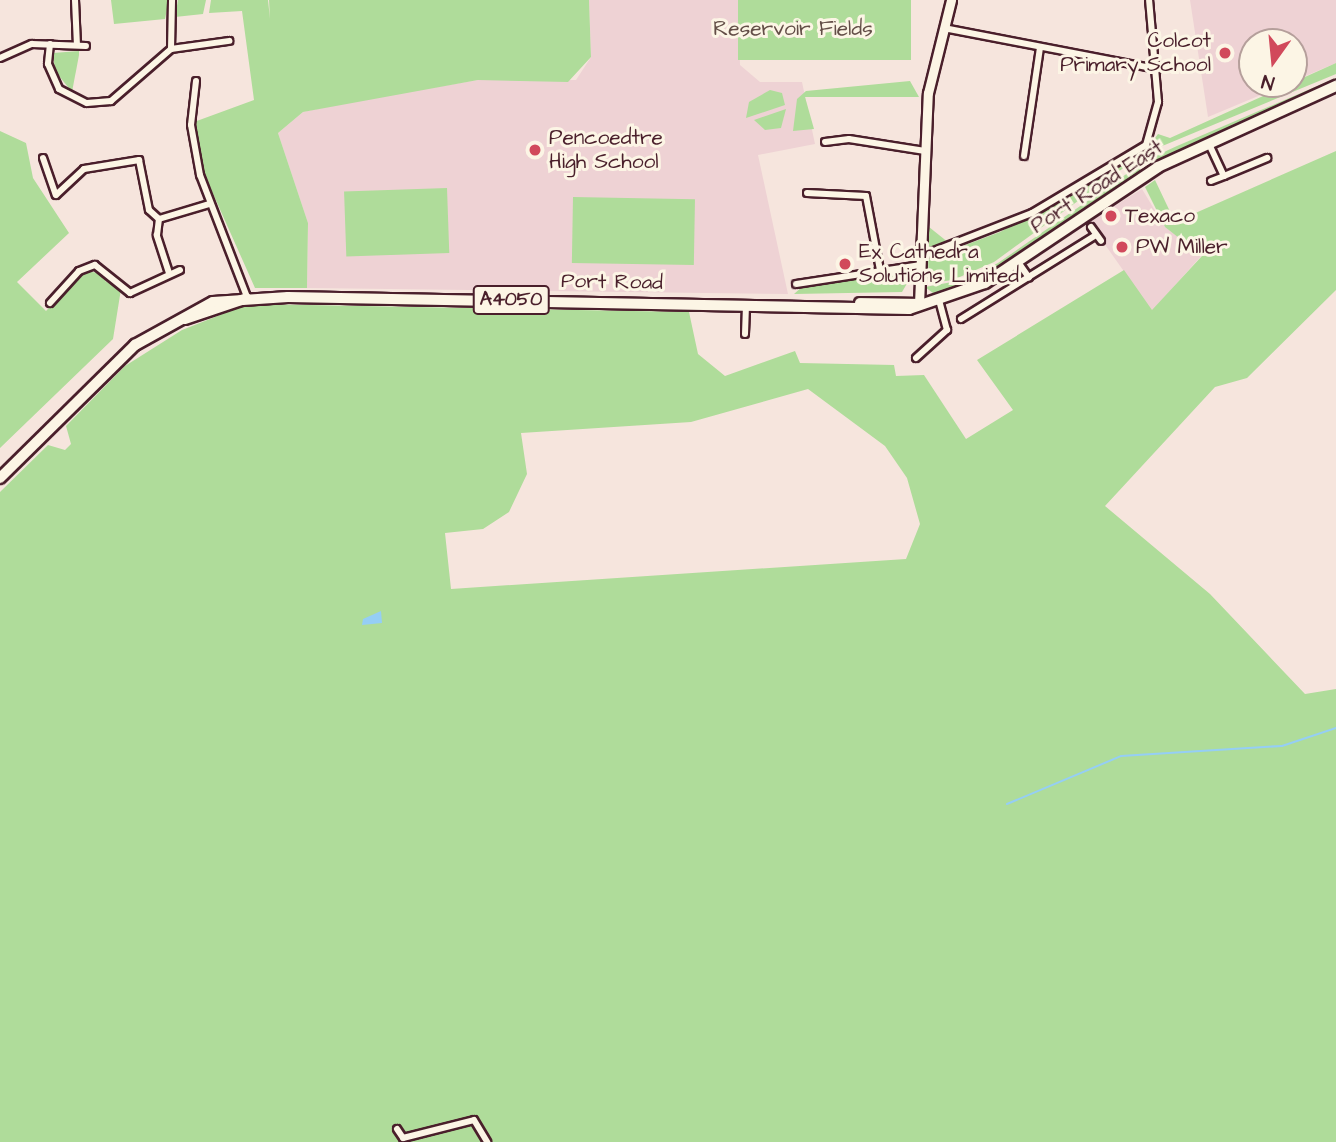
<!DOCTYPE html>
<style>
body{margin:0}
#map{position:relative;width:1336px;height:1142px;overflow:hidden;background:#f6e5dd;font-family:"Architects Daughter",sans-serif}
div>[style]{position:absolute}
.built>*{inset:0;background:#eed2d4}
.green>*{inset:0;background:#afdc9a;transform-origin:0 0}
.water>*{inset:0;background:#95cef5}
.stream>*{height:2px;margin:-1px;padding:0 1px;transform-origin:1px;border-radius:1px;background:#95cef5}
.roads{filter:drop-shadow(2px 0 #4a1f2b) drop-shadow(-2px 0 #4a1f2b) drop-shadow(0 2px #4a1f2b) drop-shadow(0 -2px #4a1f2b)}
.street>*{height:6px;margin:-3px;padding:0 3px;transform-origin:3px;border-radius:3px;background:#fcf5e5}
.secondary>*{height:9px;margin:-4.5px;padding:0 4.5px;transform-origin:4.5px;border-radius:4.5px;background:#fcf5e5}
.primary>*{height:10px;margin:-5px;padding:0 5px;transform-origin:5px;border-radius:5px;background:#fcf5e5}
.dots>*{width:19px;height:19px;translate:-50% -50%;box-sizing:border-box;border:4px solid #fcf5e5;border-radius:50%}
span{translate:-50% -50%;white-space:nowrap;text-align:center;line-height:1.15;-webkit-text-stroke:6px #fcf5e5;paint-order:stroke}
.shield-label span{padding:2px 5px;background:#fcf5e5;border:2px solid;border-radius:5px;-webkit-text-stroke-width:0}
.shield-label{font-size:19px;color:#4a1f2b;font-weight:700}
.park-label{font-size:21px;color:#634e47}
.poi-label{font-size:21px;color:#4a1f2b}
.right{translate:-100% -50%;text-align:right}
.left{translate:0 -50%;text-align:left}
.street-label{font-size:21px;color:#4a1f2b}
.north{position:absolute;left:1238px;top:28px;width:70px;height:70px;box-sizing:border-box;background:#fcf5e5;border:2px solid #b59f9b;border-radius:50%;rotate:195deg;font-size:19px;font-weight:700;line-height:28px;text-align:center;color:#4a1f2b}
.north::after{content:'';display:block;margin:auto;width:24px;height:32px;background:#d1495b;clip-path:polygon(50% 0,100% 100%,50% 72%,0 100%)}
</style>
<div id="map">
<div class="built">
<i style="clip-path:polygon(589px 0,738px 0,740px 65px,760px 82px,802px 82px,815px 144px,758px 155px,788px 294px,307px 288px,308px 223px,278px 133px,303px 112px,353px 101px,478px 80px,576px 80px,591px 57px)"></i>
<i style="clip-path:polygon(1190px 0,1336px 0,1336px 63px,1294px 81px,1294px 42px,1252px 42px,1252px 84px,1287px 84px,1208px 117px)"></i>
<i style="clip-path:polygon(1142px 189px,1165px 227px,1202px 255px,1152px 311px,1089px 222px)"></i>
</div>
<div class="green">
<i style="clip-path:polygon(111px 0,169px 0,165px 19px,114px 24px)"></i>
<i style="clip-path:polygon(178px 0,206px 0,203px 14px,175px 17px)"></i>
<i style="clip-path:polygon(211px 0,268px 0,270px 19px,269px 0,589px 0,591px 57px,568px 82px,478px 80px,303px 112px,278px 133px,308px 223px,307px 288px,255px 288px,202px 169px,194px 122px,254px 100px,242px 11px,209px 13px)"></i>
<i style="left:738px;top:0;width:173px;height:60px"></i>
<i style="clip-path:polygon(79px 51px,79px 55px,72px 92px,55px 71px,53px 53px)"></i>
<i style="clip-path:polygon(1336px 63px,1336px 74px,1143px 154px,1158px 134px,1170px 138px)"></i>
<i style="clip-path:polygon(1336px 78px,1336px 82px,1148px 168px,1151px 158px,1177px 146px)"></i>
<i style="clip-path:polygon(910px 81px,919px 97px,805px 97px,814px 129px,793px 131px,797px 99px,806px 91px)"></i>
<i style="clip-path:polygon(770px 90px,782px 93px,785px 105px,746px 118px,749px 102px)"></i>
<i style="clip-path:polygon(786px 109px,781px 128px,765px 130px,754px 120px)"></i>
<i style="clip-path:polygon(0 131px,26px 143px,33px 178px,69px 233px,17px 282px,46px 311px,84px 271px,107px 274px,105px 281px,121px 289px,113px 339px,0 448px)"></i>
<i style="clip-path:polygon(evenodd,1336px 151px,1336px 290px,1247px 378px,1215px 387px,1105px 506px,1210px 594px,1305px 694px,1336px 689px,1336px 1142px,0 1142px,0 492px,48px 445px,65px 450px,71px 444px,66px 426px,125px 366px,182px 330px,248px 304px,689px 312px,698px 354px,725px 376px,795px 351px,800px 363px,894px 365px,896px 376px,924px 375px,966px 439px,1013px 410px,977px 360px,1124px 270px,1152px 310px,1202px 256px,1165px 227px,1145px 187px,1155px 180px,1175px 222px,1336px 151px,808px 389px,885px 446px,907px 478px,920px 524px,906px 559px,451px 589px,445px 533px,483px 529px,509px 512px,527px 474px,521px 433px,691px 422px,808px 389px)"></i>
<i style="clip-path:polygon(1140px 156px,994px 262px,953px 280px,929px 283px,928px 259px,1000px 232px)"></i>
<i style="clip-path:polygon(1138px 166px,1141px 172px,1012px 260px,954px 287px,933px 293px,925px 287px,963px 280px,998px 263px)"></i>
<i style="left:447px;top:188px;width:65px;height:103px;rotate:88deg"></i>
<i style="left:573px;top:197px;width:122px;height:66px;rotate:1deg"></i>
<i style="clip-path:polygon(929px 227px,949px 243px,928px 253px)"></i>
<i style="clip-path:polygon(902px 270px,912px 275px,902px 292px,794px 294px,803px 286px)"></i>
</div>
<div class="water">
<i style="clip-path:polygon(381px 611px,382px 623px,362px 625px,363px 619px)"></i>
</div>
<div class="stream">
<i style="left:1007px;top:804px;width:124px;rotate:-22.8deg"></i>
<i style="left:1121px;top:756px;width:161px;rotate:-3.6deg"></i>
<i style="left:1282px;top:746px;width:57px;rotate:-18.4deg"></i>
</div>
<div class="roads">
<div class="street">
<i style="left:75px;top:0;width:45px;rotate:87.5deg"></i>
<i style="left:944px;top:28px;width:217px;rotate:10.9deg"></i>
<i style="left:50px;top:44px;width:20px;rotate:96deg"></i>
<i style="left:48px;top:64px;width:27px;rotate:66deg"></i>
<i style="left:59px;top:89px;width:31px;rotate:27deg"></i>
<i style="left:87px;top:103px;width:24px;rotate:-5deg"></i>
<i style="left:111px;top:101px;width:79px;rotate:-40.9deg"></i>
<i style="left:171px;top:49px;width:59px;rotate:-7.9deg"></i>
<i style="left:171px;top:49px;width:49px;rotate:-88.8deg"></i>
<i style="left:0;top:58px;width:35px;rotate:-24deg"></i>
<i style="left:32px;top:44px;width:54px;rotate:2.1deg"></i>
<i style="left:196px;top:81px;width:44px;rotate:96.5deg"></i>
<i style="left:191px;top:125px;width:51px;rotate:79.8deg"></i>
<i style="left:200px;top:175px;width:131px;rotate:68.9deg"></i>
<i style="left:825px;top:142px;width:24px;rotate:-7deg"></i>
<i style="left:849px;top:139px;width:77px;rotate:9deg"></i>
<i style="left:1209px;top:144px;width:35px;rotate:65deg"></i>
<i style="left:1224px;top:176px;width:47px;rotate:-22.7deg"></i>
<i style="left:1024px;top:156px;width:110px;rotate:-81.6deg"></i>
<i style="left:43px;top:158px;width:39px;rotate:71deg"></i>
<i style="left:56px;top:195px;width:38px;rotate:-43deg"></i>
<i style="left:84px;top:169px;width:56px;rotate:-9.3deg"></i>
<i style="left:139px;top:160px;width:51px;rotate:78.7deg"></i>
<i style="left:149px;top:210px;width:13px;rotate:42deg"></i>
<i style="left:1211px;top:181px;width:14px;rotate:-21deg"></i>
<i style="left:807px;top:193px;width:59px;rotate:2.9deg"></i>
<i style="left:866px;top:196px;width:75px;rotate:79.3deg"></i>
<i style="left:1091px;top:227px;width:17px;rotate:54deg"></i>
<i style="left:921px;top:256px;width:119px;rotate:-21.2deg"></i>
<i style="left:1032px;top:213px;width:133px;rotate:-30.8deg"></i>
<i style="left:1146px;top:145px;width:45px;rotate:-74.4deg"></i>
<i style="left:1158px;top:102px;width:102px;rotate:-95deg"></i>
<i style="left:1018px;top:262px;width:19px;rotate:55deg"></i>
<i style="left:169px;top:273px;width:40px;rotate:-108deg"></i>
<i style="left:157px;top:235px;width:16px;rotate:-83deg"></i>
<i style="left:159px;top:219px;width:52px;rotate:-16.7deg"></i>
<i style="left:796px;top:284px;width:125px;rotate:-8.7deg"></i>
<i style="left:50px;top:303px;width:43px;rotate:-47.8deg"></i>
<i style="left:79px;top:271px;width:17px;rotate:-21deg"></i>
<i style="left:95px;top:265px;width:45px;rotate:38.7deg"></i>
<i style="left:130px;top:293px;width:55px;rotate:-24.7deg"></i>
<i style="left:961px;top:319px;width:159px;rotate:-31.9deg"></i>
<i style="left:745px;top:334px;width:29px;rotate:-88deg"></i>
<i style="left:916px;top:358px;width:42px;rotate:-42.1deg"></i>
<i style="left:947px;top:330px;width:30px;rotate:-105deg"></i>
<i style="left:397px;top:1129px;width:11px;rotate:56deg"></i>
<i style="left:403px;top:1138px;width:73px;rotate:-14.2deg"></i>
<i style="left:474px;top:1120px;width:26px;rotate:59deg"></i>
</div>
<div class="secondary">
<i style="left:919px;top:304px;width:211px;rotate:-87.6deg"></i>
<i style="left:928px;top:93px;width:96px;rotate:-76.1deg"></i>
</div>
<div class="primary">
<i style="left:860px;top:303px;width:59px;rotate:1deg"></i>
<i style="left:185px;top:319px;width:65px;rotate:-18.7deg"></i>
<i style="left:0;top:478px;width:190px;rotate:-44.6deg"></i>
<i style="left:135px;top:345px;width:89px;rotate:-28.9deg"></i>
<i style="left:213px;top:302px;width:75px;rotate:-3.8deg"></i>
<i style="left:288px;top:297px;width:621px;rotate:1.11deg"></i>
<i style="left:909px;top:309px;width:80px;rotate:-18.9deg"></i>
<i style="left:985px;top:283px;width:208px;rotate:-33.8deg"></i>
<i style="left:1158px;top:167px;width:196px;rotate:-24.5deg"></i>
</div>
</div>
<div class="dots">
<i style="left:1225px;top:53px;background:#d1495b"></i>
<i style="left:535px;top:150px;background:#d1495b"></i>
<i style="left:1111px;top:216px;background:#d1495b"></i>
<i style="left:1122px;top:247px;background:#d1495b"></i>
<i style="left:845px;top:264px;background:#d1495b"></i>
</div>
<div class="shield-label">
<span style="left:511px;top:300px">A4050</span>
</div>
<div class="park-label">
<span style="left:793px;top:29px">Reservoir Fields</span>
</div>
<div class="poi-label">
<span class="right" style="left:1211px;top:53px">Colcot<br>Primary School</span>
<span class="left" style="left:549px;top:150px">Pencoedtre<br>High School</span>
<span class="left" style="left:1125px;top:216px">Texaco</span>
<span class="left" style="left:1136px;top:247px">PW Miller</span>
<span class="left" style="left:859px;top:264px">Ex Cathedra<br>Solutions Limited</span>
</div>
<div class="street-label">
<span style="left:1097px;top:187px;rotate:-33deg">Port Road East</span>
<span style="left:612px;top:282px;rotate:1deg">Port Road</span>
</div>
<div class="north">N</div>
</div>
